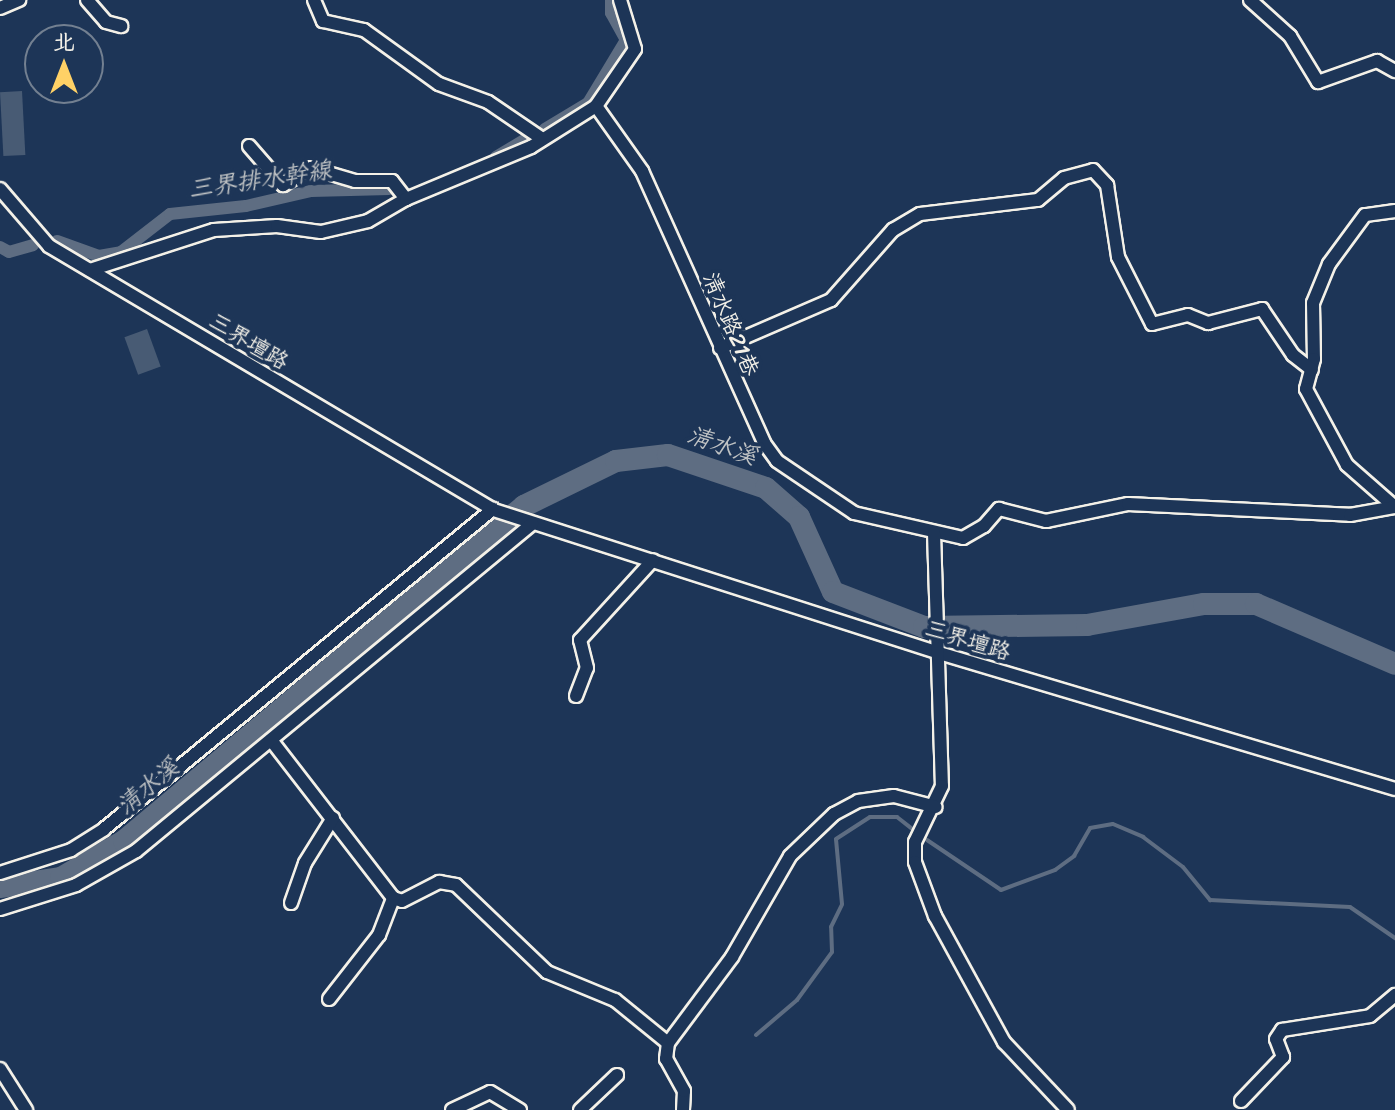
<!DOCTYPE html>
<meta charset="utf-8">
<style>
body{margin:0}
#map{position:relative;width:1395px;height:1110px;overflow:hidden;background:#1d3557;font-family:Sriracha,"LXGW WenKai TC",sans-serif}
div>[style]{position:absolute}
.stream>*{height:4px;margin:-2px;padding:0 2px;transform-origin:2px;border-radius:2px;background:#5e6d82}
.canal>*{height:12px;margin:-6px;padding:0 6px;transform-origin:6px;border-radius:6px;background:#5e6d82}
.river>*{height:22px;margin:-11px;padding:0 11px;transform-origin:11px;border-radius:11px;background:#5e6d82}
.building>*{inset:0;background:#485b74;transform-origin:0 0}
.roads{filter:drop-shadow(2px 0 #f4f1e8) drop-shadow(-2px 0 #f4f1e8) drop-shadow(0 2px #f4f1e8) drop-shadow(0 -2px #f4f1e8)}
.minor>*{height:12px;margin:-6px;padding:0 6px;transform-origin:6px;border-radius:6px;background:#1d3557}
span{translate:-50% -50%;white-space:nowrap;text-align:center;line-height:1.15;-webkit-text-stroke:8px #1d3557;paint-order:stroke}
.street-label{font-size:22px;color:#f4f1e8}
.water-label{font-size:24px;color:#c0c3c4;font-style:italic}
.north{position:absolute;left:24px;top:24px;width:80px;height:80px;box-sizing:border-box;background:#1d3557;border:2px solid #738091;border-radius:50%;rotate:0deg;font-size:22px;font-weight:700;line-height:32px;text-align:center;color:#f4f1e8}
.north::after{content:'';display:block;margin:auto;width:28px;height:36px;background:#ffd166;clip-path:polygon(50% 0,100% 100%,50% 72%,0 100%)}
</style>
<div id="map">
<div class="stream">
<i style="left:927px;top:840px;width:89px;rotate:34deg"></i>
<i style="left:1001px;top:890px;width:58px;rotate:-20.3deg"></i>
<i style="left:1055px;top:870px;width:24px;rotate:-36deg"></i>
<i style="left:1074px;top:856px;width:32px;rotate:-60deg"></i>
<i style="left:1090px;top:828px;width:23px;rotate:-10deg"></i>
<i style="left:1113px;top:824px;width:33px;rotate:23deg"></i>
<i style="left:1143px;top:837px;width:50px;rotate:36.9deg"></i>
<i style="left:1183px;top:867px;width:43px;rotate:50.7deg"></i>
<i style="left:1210px;top:900px;width:140px;rotate:2.9deg"></i>
<i style="left:1350px;top:907px;width:55px;rotate:34.6deg"></i>
<i style="left:756px;top:1035px;width:54px;rotate:-40.5deg"></i>
<i style="left:797px;top:1000px;width:59px;rotate:-53.9deg"></i>
<i style="left:832px;top:952px;width:25px;rotate:-92deg"></i>
<i style="left:831px;top:927px;width:25px;rotate:-64deg"></i>
<i style="left:842px;top:904px;width:65px;rotate:-95.3deg"></i>
<i style="left:836px;top:839px;width:40px;rotate:-32.9deg"></i>
<i style="left:870px;top:817px;width:27px"></i>
<i style="left:897px;top:817px;width:18px;rotate:38deg"></i>
</div>
<div class="canal">
<i style="left:545px;top:129px;width:50px;rotate:-31.2deg"></i>
<i style="left:588px;top:103px;width:74px;rotate:-58.9deg"></i>
<i style="left:626px;top:40px;width:31px;rotate:-119deg"></i>
<i style="left:611px;top:13px;width:13px;rotate:-90deg"></i>
<i style="left:496px;top:157px;width:35px;rotate:-31deg"></i>
<i style="left:57px;top:241px;width:45px;rotate:19.7deg"></i>
<i style="left:99px;top:256px;width:22px;rotate:-10deg"></i>
<i style="left:121px;top:252px;width:62px;rotate:-37.8deg"></i>
<i style="left:170px;top:214px;width:76px;rotate:-6deg"></i>
<i style="left:246px;top:206px;width:67px;rotate:-13deg"></i>
<i style="left:311px;top:191px;width:78px;rotate:-1.5deg"></i>
<i style="left:0;top:247px;width:10px;rotate:29deg"></i>
<i style="left:9px;top:252px;width:25px;rotate:-16deg"></i>
</div>
<div class="river">
<i style="left:0;top:887px;width:62px;rotate:-8.4deg"></i>
<i style="left:61px;top:878px;width:73px;rotate:-30.4deg"></i>
<i style="left:124px;top:841px;width:522px;rotate:-39.95deg"></i>
<i style="left:524px;top:506px;width:102px;rotate:-26.1deg"></i>
<i style="left:616px;top:461px;width:52px;rotate:-6.6deg"></i>
<i style="left:668px;top:455px;width:103px;rotate:18.6deg"></i>
<i style="left:766px;top:488px;width:44px;rotate:41.3deg"></i>
<i style="left:799px;top:517px;width:82px;rotate:65.6deg"></i>
<i style="left:833px;top:592px;width:97px;rotate:21deg"></i>
<i style="left:924px;top:627px;width:163px;rotate:-0.7deg"></i>
<i style="left:1087px;top:625px;width:119px;rotate:-10.2deg"></i>
<i style="left:1204px;top:604px;width:52px"></i>
<i style="left:1256px;top:604px;width:151px;rotate:23.3deg"></i>
</div>
<div class="building">
<i style="left:22px;top:91px;width:64px;height:22px;rotate:87deg"></i>
<i style="left:147px;top:329px;width:40px;height:24px;rotate:70deg"></i>
</div>
<div class="roads">
<div class="minor">
<i style="left:87px;top:0;width:29px;rotate:49deg"></i>
<i style="left:106px;top:22px;width:16px;rotate:15deg"></i>
<i style="left:314px;top:0;width:23px;rotate:67deg"></i>
<i style="left:323px;top:21px;width:42px;rotate:12.4deg"></i>
<i style="left:364px;top:30px;width:92px;rotate:35.8deg"></i>
<i style="left:439px;top:84px;width:52px;rotate:20.2deg"></i>
<i style="left:488px;top:102px;width:64px;rotate:34.2deg"></i>
<i style="left:1250px;top:0;width:54px;rotate:42deg"></i>
<i style="left:1290px;top:36px;width:54px;rotate:58.7deg"></i>
<i style="left:1318px;top:82px;width:63px;rotate:-19.6deg"></i>
<i style="left:1377px;top:61px;width:21px;rotate:29deg"></i>
<i style="left:0;top:8px;width:21px;rotate:-23deg"></i>
<i style="left:596px;top:106px;width:69px;rotate:-55.6deg"></i>
<i style="left:635px;top:49px;width:51px;rotate:-107deg"></i>
<i style="left:249px;top:146px;width:52px;rotate:48.9deg"></i>
<i style="left:283px;top:185px;width:33px;rotate:-31deg"></i>
<i style="left:311px;top:168px;width:46px;rotate:16.5deg"></i>
<i style="left:355px;top:181px;width:37px"></i>
<i style="left:392px;top:181px;width:23px;rotate:52deg"></i>
<i style="left:0;top:189px;width:75px;rotate:49.3deg"></i>
<i style="left:49px;top:246px;width:517px;rotate:30.68deg"></i>
<i style="left:494px;top:510px;width:467px;rotate:17.8deg"></i>
<i style="left:939px;top:653px;width:476px;rotate:16.6deg"></i>
<i style="left:1395px;top:211px;width:30px;rotate:172deg"></i>
<i style="left:1365px;top:215px;width:61px;rotate:126.3deg"></i>
<i style="left:1329px;top:264px;width:42px;rotate:112.3deg"></i>
<i style="left:1313px;top:303px;width:56px;rotate:89deg"></i>
<i style="left:1314px;top:359px;width:31px;rotate:105deg"></i>
<i style="left:1306px;top:389px;width:86px;rotate:61.7deg"></i>
<i style="left:1347px;top:465px;width:64px;rotate:41.2deg"></i>
<i style="left:90px;top:270px;width:130px;rotate:-17.9deg"></i>
<i style="left:214px;top:230px;width:63px;rotate:-3.6deg"></i>
<i style="left:277px;top:226px;width:44px;rotate:7.8deg"></i>
<i style="left:321px;top:232px;width:48px;rotate:-13.2deg"></i>
<i style="left:368px;top:221px;width:44px;rotate:-30.1deg"></i>
<i style="left:406px;top:199px;width:135px;rotate:-22.6deg"></i>
<i style="left:531px;top:147px;width:77px;rotate:-32.2deg"></i>
<i style="left:596px;top:106px;width:80px;rotate:54.7deg"></i>
<i style="left:642px;top:171px;width:298px;rotate:65.8deg"></i>
<i style="left:764px;top:443px;width:22px;rotate:54deg"></i>
<i style="left:777px;top:461px;width:93px;rotate:34deg"></i>
<i style="left:854px;top:513px;width:112px;rotate:12.9deg"></i>
<i style="left:963px;top:538px;width:24px;rotate:-30deg"></i>
<i style="left:984px;top:526px;width:23px;rotate:-49deg"></i>
<i style="left:999px;top:509px;width:49px;rotate:14.3deg"></i>
<i style="left:1046px;top:521px;width:84px;rotate:-11.7deg"></i>
<i style="left:1128px;top:504px;width:222px;rotate:2.8deg"></i>
<i style="left:1350px;top:515px;width:46px;rotate:-10.1deg"></i>
<i style="left:720px;top:348px;width:121px;rotate:-23.4deg"></i>
<i style="left:831px;top:300px;width:94px;rotate:-48.5deg"></i>
<i style="left:893px;top:230px;width:31px;rotate:-31deg"></i>
<i style="left:920px;top:214px;width:119px;rotate:-6.8deg"></i>
<i style="left:1038px;top:200px;width:34px;rotate:-40deg"></i>
<i style="left:1064px;top:178px;width:30px;rotate:-15deg"></i>
<i style="left:1093px;top:170px;width:21px;rotate:47deg"></i>
<i style="left:1107px;top:185px;width:73px;rotate:81.3deg"></i>
<i style="left:1118px;top:257px;width:75px;rotate:63.1deg"></i>
<i style="left:1152px;top:324px;width:37px;rotate:-14deg"></i>
<i style="left:1188px;top:315px;width:22px;rotate:22deg"></i>
<i style="left:1208px;top:323px;width:56px;rotate:-14.5deg"></i>
<i style="left:1262px;top:309px;width:55px;rotate:56deg"></i>
<i style="left:1293px;top:355px;width:24px;rotate:38deg"></i>
<i style="left:934px;top:533px;width:253px;rotate:88.2deg"></i>
<i style="left:942px;top:786px;width:62px;rotate:115.7deg"></i>
<i style="left:915px;top:842px;width:20px;rotate:90deg"></i>
<i style="left:915px;top:862px;width:58px;rotate:69.7deg"></i>
<i style="left:935px;top:916px;width:144px;rotate:61.3deg"></i>
<i style="left:1004px;top:1042px;width:93px;rotate:46.7deg"></i>
<i style="left:576px;top:696px;width:30px;rotate:-69deg"></i>
<i style="left:587px;top:668px;width:29px;rotate:-104deg"></i>
<i style="left:580px;top:640px;width:108px;rotate:-47.6deg"></i>
<i style="left:271px;top:740px;width:200px;rotate:52.3deg"></i>
<i style="left:393px;top:898px;width:9px;rotate:18deg"></i>
<i style="left:402px;top:901px;width:42px;rotate:-27.2deg"></i>
<i style="left:439px;top:882px;width:17px;rotate:10deg"></i>
<i style="left:456px;top:885px;width:126px;rotate:43.7deg"></i>
<i style="left:547px;top:972px;width:74px;rotate:22.4deg"></i>
<i style="left:615px;top:1000px;width:68px;rotate:39.1deg"></i>
<i style="left:0;top:873px;width:75px;rotate:-17.9deg"></i>
<i style="left:71px;top:850px;width:39px;rotate:-32deg"></i>
<i style="left:104px;top:829px;width:504px;rotate:-39.44deg"></i>
<i style="left:291px;top:903px;width:42px;rotate:-70.7deg"></i>
<i style="left:305px;top:863px;width:53px;rotate:-58.1deg"></i>
<i style="left:0;top:909px;width:80px;rotate:-17.5deg"></i>
<i style="left:76px;top:885px;width:69px;rotate:-29.5deg"></i>
<i style="left:136px;top:851px;width:514px;rotate:-39.55deg"></i>
<i style="left:329px;top:999px;width:81px;rotate:-52deg"></i>
<i style="left:379px;top:935px;width:40px;rotate:-69deg"></i>
<i style="left:0;top:1069px;width:49px;rotate:57.6deg"></i>
<i style="left:1241px;top:1101px;width:61px;rotate:-46.3deg"></i>
<i style="left:1283px;top:1057px;width:19px;rotate:-111deg"></i>
<i style="left:1276px;top:1039px;width:11px;rotate:-56deg"></i>
<i style="left:1282px;top:1030px;width:89px;rotate:-9deg"></i>
<i style="left:1370px;top:1016px;width:33px;rotate:-40deg"></i>
<i style="left:452px;top:1110px;width:42px;rotate:-25.3deg"></i>
<i style="left:490px;top:1092px;width:35px;rotate:31deg"></i>
<i style="left:580px;top:1110px;width:51px;rotate:-43.4deg"></i>
<i style="left:683px;top:1110px;width:19px;rotate:-87deg"></i>
<i style="left:684px;top:1091px;width:37px;rotate:-119deg"></i>
<i style="left:666px;top:1059px;width:16px;rotate:-83deg"></i>
<i style="left:668px;top:1043px;width:107px;rotate:-53.3deg"></i>
<i style="left:732px;top:957px;width:116px;rotate:-60.1deg"></i>
<i style="left:790px;top:856px;width:61px;rotate:-43.7deg"></i>
<i style="left:834px;top:814px;width:27px;rotate:-28deg"></i>
<i style="left:858px;top:801px;width:36px;rotate:-8deg"></i>
<i style="left:894px;top:796px;width:43px;rotate:14.7deg"></i>
</div>
</div>
<div class="street-label">
<span style="left:731px;top:324px;rotate:67deg">清水路21巷</span>
<span style="left:249px;top:341px;rotate:31deg">三界壇路</span>
<span style="left:968px;top:640px;rotate:17deg">三界壇路</span>
</div>
<div class="water-label">
<span style="left:260px;top:180px;rotate:-8deg">三界排水幹線</span>
<span style="left:722px;top:446px;rotate:19deg">清水溪</span>
<span style="left:148px;top:787px;rotate:-40deg">清水溪</span>
</div>
<div class="north">北</div>
</div>
